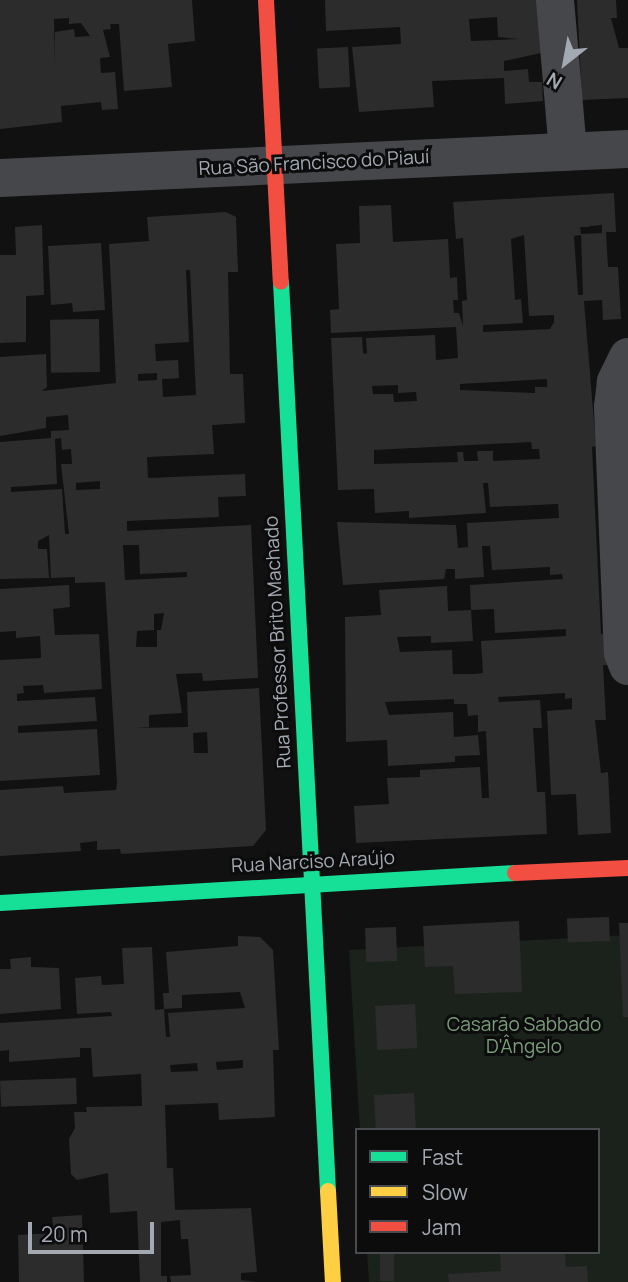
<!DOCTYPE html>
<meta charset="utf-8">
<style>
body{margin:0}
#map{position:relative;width:628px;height:1282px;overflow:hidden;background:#111112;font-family:Manrope,sans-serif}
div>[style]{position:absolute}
.green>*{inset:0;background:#1b221c}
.building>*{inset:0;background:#2c2c2d;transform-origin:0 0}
.street>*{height:38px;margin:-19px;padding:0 19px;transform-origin:19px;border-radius:19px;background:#46474a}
.fast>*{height:16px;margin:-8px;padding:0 8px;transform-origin:8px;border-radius:8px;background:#16e098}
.slow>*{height:16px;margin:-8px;padding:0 8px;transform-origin:8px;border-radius:8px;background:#ffcf43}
.jam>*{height:16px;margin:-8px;padding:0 8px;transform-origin:8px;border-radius:8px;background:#f24e42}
span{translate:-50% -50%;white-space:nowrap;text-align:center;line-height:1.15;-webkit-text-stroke:6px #0c0c0d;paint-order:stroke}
.street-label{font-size:19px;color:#a3a9b2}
.park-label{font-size:19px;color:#7b9c7b}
.legend{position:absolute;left:355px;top:1128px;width:245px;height:126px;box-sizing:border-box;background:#0c0c0d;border:2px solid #484b4f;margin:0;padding:9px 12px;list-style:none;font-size:21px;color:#a3a9b2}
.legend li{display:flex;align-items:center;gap:14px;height:35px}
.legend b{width:35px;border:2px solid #484b4f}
.north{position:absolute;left:530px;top:28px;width:70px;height:70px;-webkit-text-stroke:5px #0c0c0d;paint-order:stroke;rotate:211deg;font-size:19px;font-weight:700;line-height:28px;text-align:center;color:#a3a9b2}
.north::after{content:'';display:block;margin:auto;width:24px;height:32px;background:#a3a9b2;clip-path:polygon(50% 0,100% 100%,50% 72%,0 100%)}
.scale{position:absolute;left:28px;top:1222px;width:126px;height:32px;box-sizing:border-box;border:4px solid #a3a9b2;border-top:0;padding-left:9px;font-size:21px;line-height:24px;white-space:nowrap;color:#a3a9b2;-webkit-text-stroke:5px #0c0c0d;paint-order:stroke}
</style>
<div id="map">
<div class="green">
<i style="clip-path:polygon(628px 935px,628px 1282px,369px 1282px,367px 1252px,598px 1252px,598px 1130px,360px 1130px,349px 950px)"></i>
</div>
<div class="building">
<i style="clip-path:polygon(evenodd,0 0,192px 0,195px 41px,168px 44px,172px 87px,124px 91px,119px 24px,110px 24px,111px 29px,103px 30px,110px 57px,100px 58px,101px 73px,115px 72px,118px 109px,102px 110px,101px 102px,61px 106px,62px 122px,0 129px,0 0,69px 18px,69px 24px,81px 23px,90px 36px,75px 37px,74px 29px,55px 32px,55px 66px,54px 19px,69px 18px)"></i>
<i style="clip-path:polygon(evenodd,325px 0,548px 0,541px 53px,504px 61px,504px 71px,528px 69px,529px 82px,542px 82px,543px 101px,505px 104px,504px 78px,432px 81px,434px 107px,359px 112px,352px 47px,401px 44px,400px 27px,326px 31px,325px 0,497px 17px,498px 37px,519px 39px,471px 41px,469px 19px,497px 17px)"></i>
<i style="clip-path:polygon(577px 0,616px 0,617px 18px,611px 18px,619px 48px,628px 48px,628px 98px,582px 100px)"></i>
<i style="left:348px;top:47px;width:40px;height:31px;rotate:87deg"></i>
<i style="clip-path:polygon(evenodd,614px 193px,616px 232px,606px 232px,608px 267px,618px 267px,621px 319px,603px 320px,602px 300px,584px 301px,596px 446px,592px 447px,601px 634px,605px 634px,607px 665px,603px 665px,606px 720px,595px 720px,601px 773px,608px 772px,611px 833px,578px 835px,576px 794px,551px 795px,547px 711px,572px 709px,572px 698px,565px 699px,565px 693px,498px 697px,499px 702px,540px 700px,542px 728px,533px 728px,537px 792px,545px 792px,547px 834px,356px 843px,354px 806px,389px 804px,387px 778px,420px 777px,420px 770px,480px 767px,482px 798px,489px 798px,486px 731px,478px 732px,478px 715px,468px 716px,467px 704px,454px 704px,454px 699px,385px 702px,389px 715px,453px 712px,454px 737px,478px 735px,480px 755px,455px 756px,455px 762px,388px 766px,387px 740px,346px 742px,345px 617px,381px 615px,379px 590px,447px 586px,448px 611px,471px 610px,470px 585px,563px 579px,562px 574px,550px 575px,550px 567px,492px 570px,490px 546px,482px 546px,484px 577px,455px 579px,455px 569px,446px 569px,444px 579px,343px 585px,337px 522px,456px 525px,458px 548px,468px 547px,467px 523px,559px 518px,558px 504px,490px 507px,488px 483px,483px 483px,486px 513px,409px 518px,409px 511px,375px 513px,374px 489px,338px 490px,331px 338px,362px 337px,363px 353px,367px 354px,366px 338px,435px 335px,436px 360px,458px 358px,456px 327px,331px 333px,330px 310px,339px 309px,336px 244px,360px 243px,359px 206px,391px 205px,393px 242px,448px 239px,450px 278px,457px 277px,458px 300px,453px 300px,454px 313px,459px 313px,463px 326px,462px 301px,467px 300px,463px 238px,456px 239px,453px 202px,614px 193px,602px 225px,602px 233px,581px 234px,580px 227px,602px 225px,614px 193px,524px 235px,529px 316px,554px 315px,554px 322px,550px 329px,483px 332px,483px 325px,523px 323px,521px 299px,515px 300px,511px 239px,524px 235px,614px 193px,581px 235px,583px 295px,578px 295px,574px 236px,581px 235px,614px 193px,547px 379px,547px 387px,535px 387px,535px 393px,460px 390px,460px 384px,547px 379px,614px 193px,398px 385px,398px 393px,416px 392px,417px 401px,394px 402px,393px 394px,373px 394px,372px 386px,398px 385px,614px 193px,531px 442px,532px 449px,539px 449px,540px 459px,493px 461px,493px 451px,477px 451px,478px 461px,464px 461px,463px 452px,457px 452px,458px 462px,374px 464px,374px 450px,531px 442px,614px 193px,494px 609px,495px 633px,566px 629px,566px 636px,481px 641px,483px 673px,475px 674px,453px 674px,452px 650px,400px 652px,397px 637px,431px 636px,431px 643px,473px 641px,471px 610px,494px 609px)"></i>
<i style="clip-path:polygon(evenodd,226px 212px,236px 217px,238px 272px,228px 272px,230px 374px,243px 374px,245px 423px,212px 425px,214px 454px,147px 457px,148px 478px,245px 474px,246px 496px,218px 497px,219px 517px,127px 521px,127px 531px,251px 525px,258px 678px,203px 681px,202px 673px,176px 674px,182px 713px,149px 715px,149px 727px,135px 728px,188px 727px,187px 692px,259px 688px,266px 830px,253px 846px,121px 854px,120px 849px,97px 850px,97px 841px,80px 843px,81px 851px,0 856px,0 790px,63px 786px,64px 793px,116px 790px,117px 783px,105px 582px,75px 583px,75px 577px,51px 578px,49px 535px,38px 541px,38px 549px,47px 549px,49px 578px,0 579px,0 442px,51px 438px,51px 431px,69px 430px,68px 415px,46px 417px,46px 428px,0 436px,0 357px,46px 354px,47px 387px,42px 391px,116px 383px,109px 244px,149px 241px,147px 217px,226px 212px,186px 270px,190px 270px,196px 395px,163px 397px,162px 379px,179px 378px,178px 360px,156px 361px,155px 344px,189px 342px,186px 270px,226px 212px,157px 373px,157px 380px,138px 381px,138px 374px,157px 373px,226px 212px,61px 438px,62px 450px,71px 449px,72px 464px,61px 464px,69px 534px,65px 534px,62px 489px,11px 492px,11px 487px,57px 484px,55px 439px,61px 438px,226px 212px,100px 481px,100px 489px,76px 490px,76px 483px,100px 481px,226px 212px,123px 545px,139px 545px,140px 574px,187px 572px,187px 577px,125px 580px,123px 545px,226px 212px,164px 613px,161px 630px,157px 630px,157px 647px,136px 647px,137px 631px,154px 630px,154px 614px,164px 613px,226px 212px,207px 732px,208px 753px,194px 753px,193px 733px,207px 732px)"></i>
<i style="clip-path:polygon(42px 225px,44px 295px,26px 296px,26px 342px,0 343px,0 255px,16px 255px,15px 227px)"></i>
<i style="clip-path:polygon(101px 243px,105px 310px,73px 312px,72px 303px,51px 305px,48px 246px)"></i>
<i style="left:99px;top:319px;width:53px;height:49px;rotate:89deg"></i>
<i style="clip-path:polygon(69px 585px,70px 607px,53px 609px,55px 635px,99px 634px,102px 689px,44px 693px,43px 685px,23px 686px,24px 693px,17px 694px,17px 701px,95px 697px,97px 721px,18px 726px,18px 733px,97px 729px,100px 775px,0 781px,0 660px,41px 658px,40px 636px,16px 638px,16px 631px,0 632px,0 589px)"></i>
<i style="left:609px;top:917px;width:24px;height:42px;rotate:88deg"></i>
<i style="clip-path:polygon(519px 921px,522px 992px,455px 994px,453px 966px,425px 967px,423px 926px)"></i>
<i style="clip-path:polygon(619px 923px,628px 923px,628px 1017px,623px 1017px)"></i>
<i style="left:396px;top:927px;width:34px;height:31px;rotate:88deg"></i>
<i style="clip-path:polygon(evenodd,238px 936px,260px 937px,273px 950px,279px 1050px,273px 1050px,275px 1117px,219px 1120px,218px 1103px,165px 1105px,167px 1168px,173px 1168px,175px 1210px,251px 1208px,257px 1272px,241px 1273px,241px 1280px,257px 1282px,171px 1282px,170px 1276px,191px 1275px,188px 1239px,181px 1239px,180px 1220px,161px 1222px,161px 1276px,167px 1276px,167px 1282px,140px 1282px,137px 1211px,110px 1213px,108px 1173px,77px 1180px,71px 1174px,69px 1139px,75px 1128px,74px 1112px,87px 1112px,86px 1107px,142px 1106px,141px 1074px,93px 1077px,91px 1048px,80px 1048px,80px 1057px,9px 1062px,9px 1050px,0 1051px,0 1023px,112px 1016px,111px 1012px,77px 1014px,75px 978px,101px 976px,102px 985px,124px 984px,122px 948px,152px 947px,155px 1010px,164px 1009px,166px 1037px,170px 1037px,168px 1013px,245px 1008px,240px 992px,182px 995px,182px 1008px,164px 1009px,163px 993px,169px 993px,166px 952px,238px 946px,238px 936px,243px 1060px,243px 1068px,217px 1070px,216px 1062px,243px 1060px,238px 936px,197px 1063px,198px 1071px,171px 1072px,170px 1065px,197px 1063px)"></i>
<i style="clip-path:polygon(31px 957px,31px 967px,59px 968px,61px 1009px,0 1014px,0 969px,11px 969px,10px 959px)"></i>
<i style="left:415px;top:1004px;width:44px;height:40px;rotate:87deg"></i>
<i style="left:76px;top:1078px;width:26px;height:76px;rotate:88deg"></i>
<i style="left:414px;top:1093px;width:37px;height:40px;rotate:87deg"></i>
<i style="clip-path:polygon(82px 1215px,84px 1282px,19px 1282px,18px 1235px,54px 1233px,52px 1217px)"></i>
<i style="left:380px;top:1252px;width:14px;height:29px"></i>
<i style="clip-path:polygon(500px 1252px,565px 1252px,566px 1267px,587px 1266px,588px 1282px,449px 1282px,448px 1274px,501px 1271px)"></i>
</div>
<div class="street">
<i style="left:555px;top:0;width:152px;rotate:85.1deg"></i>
<i style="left:0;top:178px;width:629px;rotate:-2.64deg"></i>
<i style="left:628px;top:357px;width:28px;rotate:116deg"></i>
<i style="left:616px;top:382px;width:25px;rotate:97deg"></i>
<i style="left:613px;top:407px;width:246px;rotate:87.7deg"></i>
<i style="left:623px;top:653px;width:14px;rotate:69deg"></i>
</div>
<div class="fast">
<i style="left:281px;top:282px;width:910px;rotate:87.04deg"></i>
<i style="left:0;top:903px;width:516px;rotate:-3.33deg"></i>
</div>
<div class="slow">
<i style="left:328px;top:1191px;width:91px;rotate:86.9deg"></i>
</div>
<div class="jam">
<i style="left:266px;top:0;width:282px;rotate:87deg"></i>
<i style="left:515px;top:873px;width:113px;rotate:-2.5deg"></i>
</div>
<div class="street-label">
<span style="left:314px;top:163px;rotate:-3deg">Rua São Francisco do Piauí</span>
<span style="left:278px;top:642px;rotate:-93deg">Rua Professor Brito Machado</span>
<span style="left:313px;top:862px;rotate:-3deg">Rua Narciso Araújo</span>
</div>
<div class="park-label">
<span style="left:524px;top:1036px">Casarão Sabbado<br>D'Ângelo</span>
</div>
<ul class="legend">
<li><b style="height:9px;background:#16e098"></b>Fast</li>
<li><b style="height:9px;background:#ffcf43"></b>Slow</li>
<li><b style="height:9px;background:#f24e42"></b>Jam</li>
</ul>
<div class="north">N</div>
<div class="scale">20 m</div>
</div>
